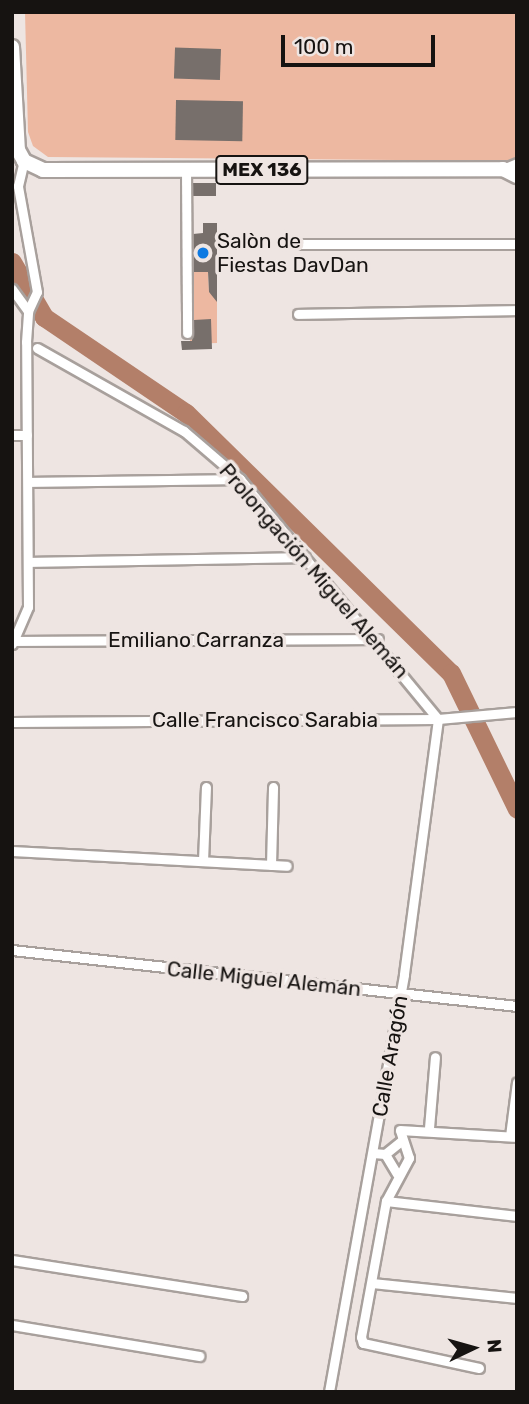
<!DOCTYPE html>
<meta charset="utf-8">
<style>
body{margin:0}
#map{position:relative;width:529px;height:1404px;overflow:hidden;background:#eee5e2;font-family:Rubik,sans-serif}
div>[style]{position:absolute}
.green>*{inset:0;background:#edb8a1}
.river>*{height:19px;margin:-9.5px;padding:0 9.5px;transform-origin:9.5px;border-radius:9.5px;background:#b37f69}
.building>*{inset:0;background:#776f6b;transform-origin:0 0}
.roads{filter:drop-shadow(2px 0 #a8a09c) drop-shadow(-2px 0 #a8a09c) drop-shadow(0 2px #a8a09c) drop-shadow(0 -2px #a8a09c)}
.street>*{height:9px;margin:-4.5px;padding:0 4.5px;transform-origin:4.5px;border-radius:4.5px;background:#fff}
.primary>*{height:14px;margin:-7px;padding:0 7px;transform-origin:7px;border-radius:7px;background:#fff}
.dots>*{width:19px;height:19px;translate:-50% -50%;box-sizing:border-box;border:4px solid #eee5e2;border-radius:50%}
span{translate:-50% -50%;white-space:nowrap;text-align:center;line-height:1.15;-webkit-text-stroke:7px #eee5e2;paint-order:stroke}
.shield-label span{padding:2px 5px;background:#eee5e2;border:2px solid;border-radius:5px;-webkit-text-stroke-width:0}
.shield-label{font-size:19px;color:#161311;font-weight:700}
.poi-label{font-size:21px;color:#161311}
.left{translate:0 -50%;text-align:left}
.street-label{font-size:21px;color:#161311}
.frame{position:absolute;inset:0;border:14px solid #161311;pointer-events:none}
.north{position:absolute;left:438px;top:1313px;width:70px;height:70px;-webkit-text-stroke:5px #eee5e2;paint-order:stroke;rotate:85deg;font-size:19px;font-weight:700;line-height:28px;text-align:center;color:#161311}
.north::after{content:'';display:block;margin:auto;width:24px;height:32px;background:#161311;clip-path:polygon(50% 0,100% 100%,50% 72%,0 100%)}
.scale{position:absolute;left:281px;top:35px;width:154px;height:32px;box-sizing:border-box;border:4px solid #161311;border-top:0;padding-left:9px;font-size:21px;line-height:24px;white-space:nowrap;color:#161311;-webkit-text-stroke:5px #eee5e2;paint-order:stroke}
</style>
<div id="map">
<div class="green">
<i style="clip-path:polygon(25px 12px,517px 12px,517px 161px,48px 157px,33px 146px,28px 132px)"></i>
<i style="clip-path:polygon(189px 272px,208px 272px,209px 292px,217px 297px,217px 343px,190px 344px)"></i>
</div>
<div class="river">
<i style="left:12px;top:262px;width:64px;rotate:59.8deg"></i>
<i style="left:44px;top:317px;width:171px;rotate:34.1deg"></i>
<i style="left:186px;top:413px;width:371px;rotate:44.5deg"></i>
<i style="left:451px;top:673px;width:151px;rotate:64.1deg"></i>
</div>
<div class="building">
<i style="left:221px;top:49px;width:31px;height:46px;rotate:92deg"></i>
<i style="left:176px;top:100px;width:67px;height:40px;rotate:1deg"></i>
<i style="left:193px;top:183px;width:23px;height:13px"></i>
<i style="clip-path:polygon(203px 223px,217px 223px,217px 302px,209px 292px,208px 272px,194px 272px,193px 234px,203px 233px)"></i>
<i style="clip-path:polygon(211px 319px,212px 349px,182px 350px,181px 341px,192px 341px,194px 320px)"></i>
</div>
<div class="roads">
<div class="street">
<i style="left:503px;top:169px;width:15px;rotate:-23deg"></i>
<i style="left:186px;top:171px;width:162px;rotate:89.6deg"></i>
<i style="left:298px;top:244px;width:219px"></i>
<i style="left:12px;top:289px;width:27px;rotate:54deg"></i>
<i style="left:298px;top:314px;width:219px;rotate:-1deg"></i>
<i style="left:37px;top:348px;width:169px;rotate:29.5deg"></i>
<i style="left:184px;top:431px;width:74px;rotate:40.6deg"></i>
<i style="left:240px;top:479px;width:311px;rotate:50.5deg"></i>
<i style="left:438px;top:719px;width:258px;rotate:97.6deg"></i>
<i style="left:404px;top:975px;width:424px;rotate:100.2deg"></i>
<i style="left:12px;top:435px;width:15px"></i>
<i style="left:28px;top:482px;width:211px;rotate:-0.8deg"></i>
<i style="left:29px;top:562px;width:276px;rotate:-1deg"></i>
<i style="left:14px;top:641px;width:364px;rotate:-0.3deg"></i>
<i style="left:12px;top:644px;width:40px;rotate:-66.6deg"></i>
<i style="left:28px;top:607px;width:265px;rotate:-90.4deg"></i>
<i style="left:26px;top:342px;width:31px;rotate:-86deg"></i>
<i style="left:28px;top:311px;width:21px;rotate:-65deg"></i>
<i style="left:37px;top:292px;width:108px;rotate:-100.2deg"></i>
<i style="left:18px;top:186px;width:26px;rotate:-77deg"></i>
<i style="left:12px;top:722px;width:426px;rotate:-0.4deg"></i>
<i style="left:438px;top:719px;width:79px;rotate:-5.1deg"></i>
<i style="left:12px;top:851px;width:275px;rotate:3.1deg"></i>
<i style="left:203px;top:861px;width:74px;rotate:-87.7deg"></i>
<i style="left:271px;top:865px;width:78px;rotate:-88.5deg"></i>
<i style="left:12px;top:950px;width:508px;rotate:6.33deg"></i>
<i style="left:429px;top:1128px;width:71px;rotate:-85.2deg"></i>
<i style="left:510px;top:1136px;width:54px;rotate:-82.6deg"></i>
<i style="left:373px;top:1153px;width:12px;rotate:5deg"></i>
<i style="left:385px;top:1154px;width:22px;rotate:-39deg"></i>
<i style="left:385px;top:1154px;width:23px;rotate:59deg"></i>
<i style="left:386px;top:1201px;width:132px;rotate:6.5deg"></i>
<i style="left:12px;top:1260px;width:233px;rotate:8.9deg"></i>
<i style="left:372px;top:1283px;width:146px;rotate:5.9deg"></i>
<i style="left:12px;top:1325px;width:190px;rotate:9.4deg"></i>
<i style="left:479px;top:1368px;width:119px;rotate:-167.8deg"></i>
<i style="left:363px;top:1343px;width:6px;rotate:-108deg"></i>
<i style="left:361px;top:1337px;width:138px;rotate:-79.6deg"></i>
<i style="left:386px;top:1201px;width:49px;rotate:-61.9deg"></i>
<i style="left:409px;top:1158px;width:29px;rotate:-108deg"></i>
<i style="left:400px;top:1130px;width:117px;rotate:3.4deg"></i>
</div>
<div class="primary">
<i style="left:12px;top:47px;width:103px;rotate:86.7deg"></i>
<i style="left:18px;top:150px;width:13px;rotate:61deg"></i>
<i style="left:24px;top:161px;width:21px;rotate:25deg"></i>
<i style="left:43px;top:170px;width:460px;rotate:-0.1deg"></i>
<i style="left:503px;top:169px;width:16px;rotate:27deg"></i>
</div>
</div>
<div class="dots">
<i style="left:203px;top:253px;background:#0e7ae2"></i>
</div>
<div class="shield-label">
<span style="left:262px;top:170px">MEX 136</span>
</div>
<div class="poi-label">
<span class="left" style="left:217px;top:253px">Salòn de<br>Fiestas DavDan</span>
</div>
<div class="street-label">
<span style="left:314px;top:571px;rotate:49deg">Prolongación Miguel Alemán</span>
<span style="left:196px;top:640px">Emiliano Carranza</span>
<span style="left:265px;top:720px">Calle Francisco Sarabia</span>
<span style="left:264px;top:979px;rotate:6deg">Calle Miguel Alemán</span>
<span style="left:390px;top:1056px;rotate:-80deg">Calle Aragón</span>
</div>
<div class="frame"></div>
<div class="north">N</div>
<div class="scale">100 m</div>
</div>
